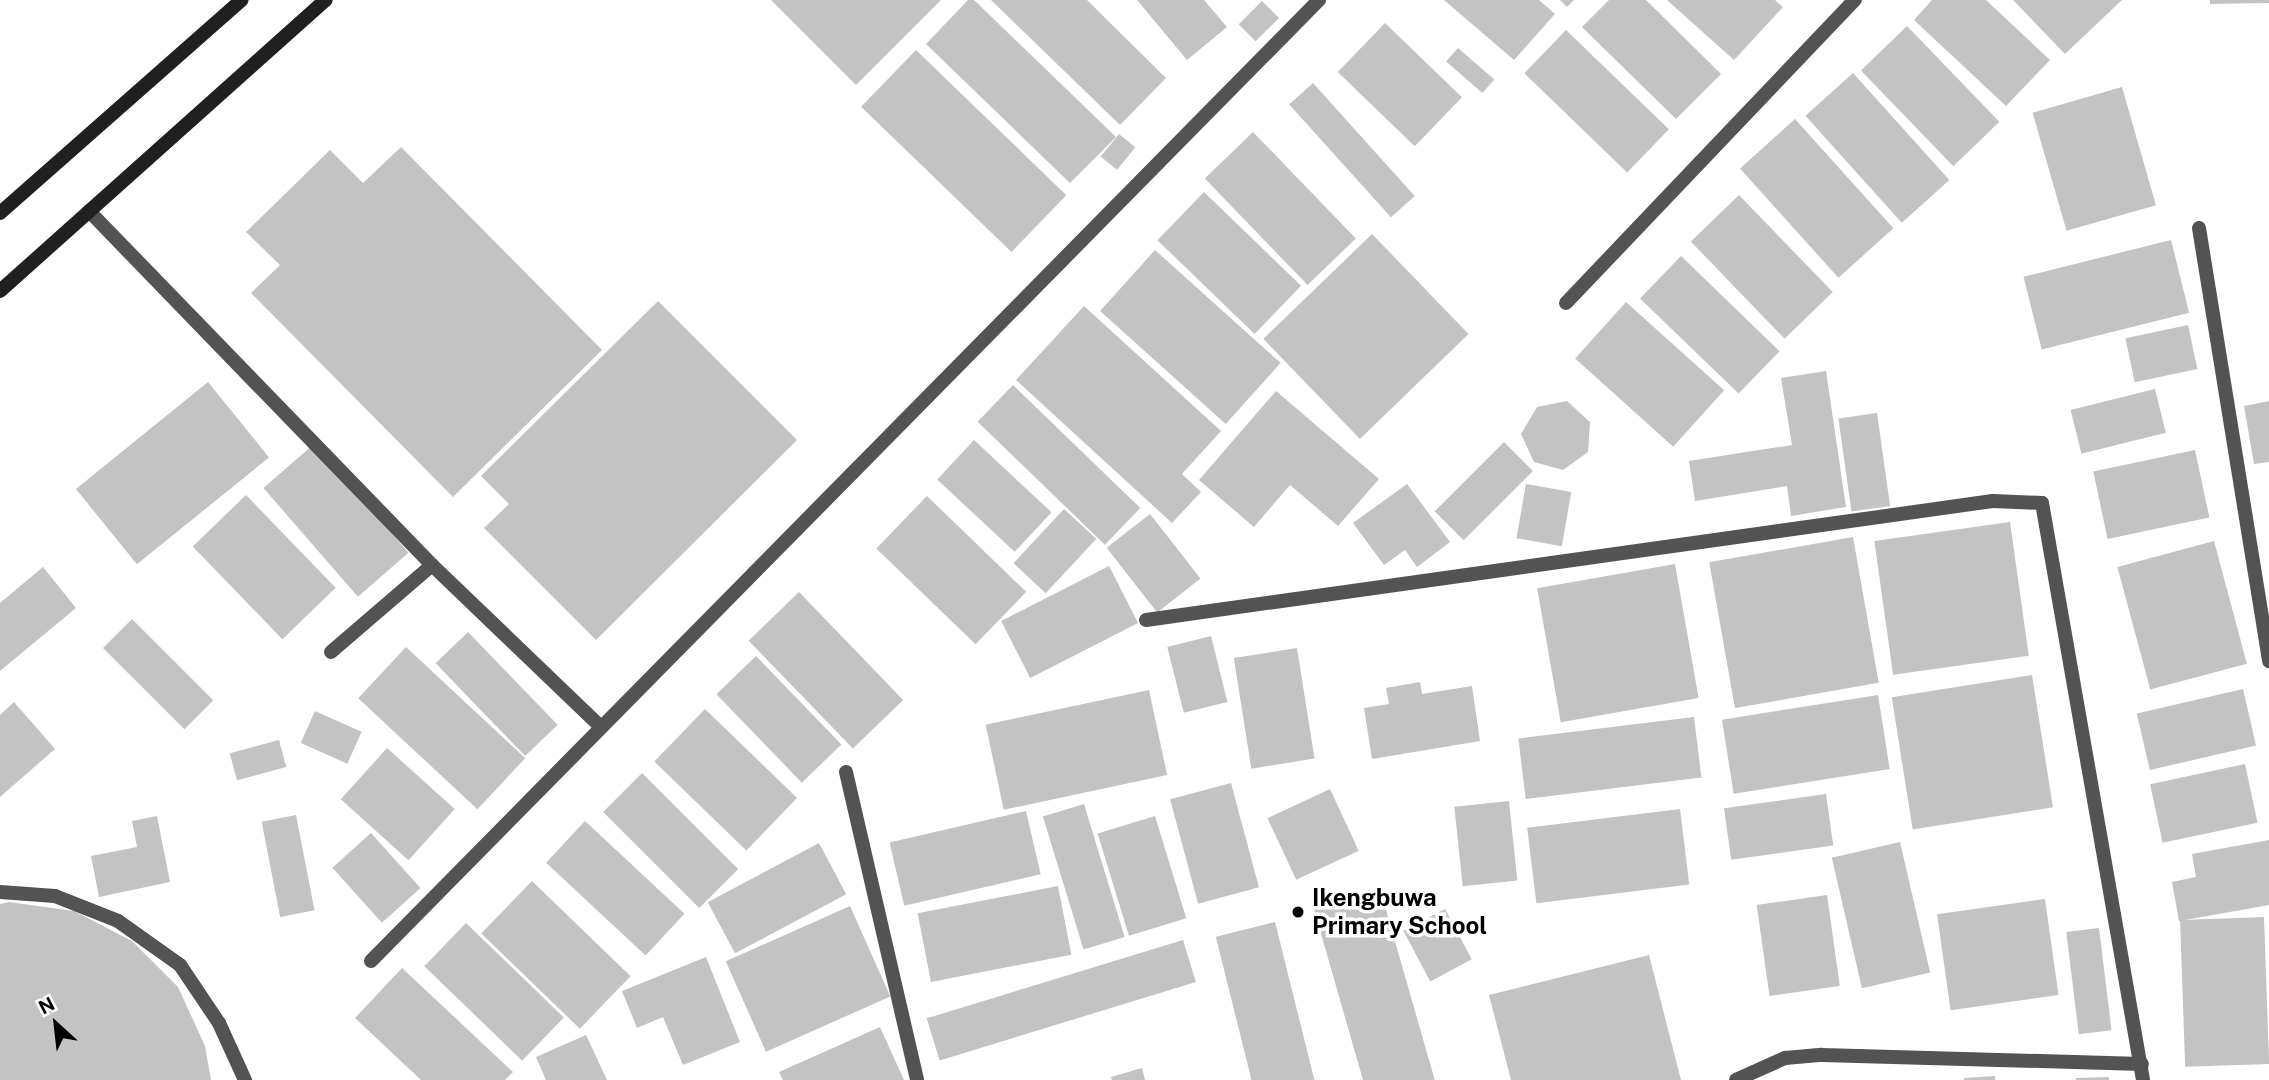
<!DOCTYPE html>
<style>
body{margin:0}
#map{position:relative;width:2269px;height:1080px;overflow:hidden;background:#fff;font-family:"Public Sans",sans-serif}
div>[style]{position:absolute}
.building>*{inset:0;background:#c3c3c3;transform-origin:0 0}
.service>*{height:14px;margin:-7px;padding:0 7px;transform-origin:7px;border-radius:7px;background:#535353}
.minor>*{height:14px;margin:-7px;padding:0 7px;transform-origin:7px;border-radius:7px;background:#535353}
.secondary>*{height:14px;margin:-7px;padding:0 7px;transform-origin:7px;border-radius:7px;background:#202020}
.dots>*{width:19px;height:19px;translate:-50% -50%;box-sizing:border-box;border:4px solid #fff;border-radius:50%}
span{translate:-50% -50%;white-space:nowrap;text-align:center;line-height:1.15;-webkit-text-stroke:7px #fff;paint-order:stroke}
.poi-label{font-size:24px;color:#000;font-weight:700}
.left{translate:0 -50%;text-align:left}
.north{position:absolute;left:21px;top:989px;width:70px;height:70px;-webkit-text-stroke:5px #fff;paint-order:stroke;rotate:333deg;font-size:19px;font-weight:700;line-height:28px;text-align:center;color:#000}
.north::after{content:'';display:block;margin:auto;width:24px;height:32px;background:#000;clip-path:polygon(50% 0,100% 100%,50% 72%,0 100%)}
</style>
<div id="map">
<div class="building">
<i style="clip-path:polygon(771px 0,941px 0,856px 85px)"></i>
<i style="clip-path:polygon(968px 0,974px 0,1116px 137px,1070px 183px,926px 44px)"></i>
<i style="clip-path:polygon(991px 0,1087px 0,1166px 78px,1120px 125px)"></i>
<i style="clip-path:polygon(1137px 0,1204px 0,1227px 27px,1187px 60px)"></i>
<i style="clip-path:polygon(1444px 0,1539px 0,1555px 14px,1514px 60px)"></i>
<i style="clip-path:polygon(1560px 0,1574px 0,1567px 7px)"></i>
<i style="clip-path:polygon(1609px 0,1646px 0,1721px 74px,1676px 119px,1582px 27px)"></i>
<i style="clip-path:polygon(1667px 0,1775px 0,1783px 7px,1734px 60px)"></i>
<i style="clip-path:polygon(1932px 0,1986px 0,2050px 60px,2006px 106px,1914px 20px)"></i>
<i style="clip-path:polygon(2013px 0,2122px 0,2065px 54px)"></i>
<i style="clip-path:polygon(2210px 0,2269px 0,2269px 3px,2210px 4px)"></i>
<i style="left:1262px;top:1px;width:24px;height:33px;rotate:45deg"></i>
<i style="left:1385px;top:23px;width:107px;height:68px;rotate:44deg"></i>
<i style="left:1907px;top:26px;width:133px;height:64px;rotate:46deg"></i>
<i style="left:1566px;top:30px;width:143px;height:60px;rotate:44deg"></i>
<i style="left:1458px;top:48px;width:48px;height:18px;rotate:41deg"></i>
<i style="left:916px;top:50px;width:209px;height:79px;rotate:44deg"></i>
<i style="left:1853px;top:73px;width:144px;height:64px;rotate:48deg"></i>
<i style="left:1313px;top:83px;width:152px;height:32px;rotate:48deg"></i>
<i style="left:2122px;top:87px;width:123px;height:93px;rotate:74deg"></i>
<i style="left:1795px;top:119px;width:147px;height:74px;rotate:48deg"></i>
<i style="left:1253px;top:132px;width:148px;height:67px;rotate:46deg"></i>
<i style="left:1119px;top:134px;width:21px;height:29px;rotate:39deg"></i>
<i style="clip-path:polygon(401px 147px,602px 350px,453px 497px,251px 293px,280px 265px,246px 232px,330px 150px,363px 183px)"></i>
<i style="left:1204px;top:192px;width:135px;height:67px;rotate:44deg"></i>
<i style="left:1739px;top:195px;width:135px;height:67px;rotate:46deg"></i>
<i style="left:1372px;top:234px;width:139px;height:151px;rotate:46deg"></i>
<i style="left:2171px;top:240px;width:75px;height:152px;rotate:76deg"></i>
<i style="left:1155px;top:250px;width:169px;height:82px;rotate:42deg"></i>
<i style="left:1681px;top:256px;width:137px;height:59px;rotate:44deg"></i>
<i style="clip-path:polygon(658px 301px,797px 440px,596px 640px,484px 528px,509px 504px,481px 476px)"></i>
<i style="left:1626px;top:302px;width:132px;height:76px;rotate:42deg"></i>
<i style="clip-path:polygon(1084px 306px,1221px 431px,1182px 474px,1201px 492px,1172px 523px,1016px 380px)"></i>
<i style="left:2188px;top:325px;width:45px;height:64px;rotate:78deg"></i>
<i style="clip-path:polygon(1826px 371px,1846px 507px,1791px 516px,1787px 486px,1695px 501px,1689px 461px,1792px 445px,1781px 378px)"></i>
<i style="left:208px;top:382px;width:97px;height:170px;rotate:51deg"></i>
<i style="left:1013px;top:385px;width:177px;height:51px;rotate:44deg"></i>
<i style="left:2155px;top:389px;width:45px;height:87px;rotate:76deg"></i>
<i style="clip-path:polygon(1276px 391px,1379px 479px,1338px 526px,1290px 485px,1254px 527px,1199px 480px)"></i>
<i style="clip-path:polygon(1567px 401px,1590px 422px,1588px 452px,1563px 470px,1534px 462px,1521px 434px,1537px 407px)"></i>
<i style="clip-path:polygon(2269px 401px,2269px 462px,2254px 464px,2244px 406px)"></i>
<i style="left:1877px;top:413px;width:94px;height:39px;rotate:82deg"></i>
<i style="left:974px;top:440px;width:106px;height:54px;rotate:43deg"></i>
<i style="left:1504px;top:442px;width:41px;height:98px;rotate:45deg"></i>
<i style="left:314px;top:444px;width:144px;height:67px;rotate:49deg"></i>
<i style="left:2195px;top:450px;width:69px;height:104px;rotate:78deg"></i>
<i style="clip-path:polygon(1407px 484px,1450px 542px,1417px 567px,1405px 550px,1384px 565px,1353px 523px)"></i>
<i style="left:1526px;top:484px;width:46px;height:55px;rotate:10deg"></i>
<i style="left:246px;top:495px;width:129px;height:74px;rotate:46deg"></i>
<i style="left:927px;top:496px;width:138px;height:73px;rotate:44deg"></i>
<i style="left:1064px;top:509px;width:44px;height:74px;rotate:43deg"></i>
<i style="left:1150px;top:514px;width:82px;height:55px;rotate:52deg"></i>
<i style="left:2010px;top:522px;width:135px;height:137px;rotate:82deg"></i>
<i style="left:1853px;top:537px;width:148px;height:146px;rotate:80deg"></i>
<i style="left:2214px;top:541px;width:127px;height:100px;rotate:75deg"></i>
<i style="left:1675px;top:564px;width:136px;height:140px;rotate:80deg"></i>
<i style="left:1109px;top:566px;width:64px;height:121px;rotate:63deg"></i>
<i style="clip-path:polygon(43px 567px,76px 608px,0 671px,0 603px)"></i>
<i style="left:799px;top:592px;width:150px;height:70px;rotate:46deg"></i>
<i style="left:132px;top:619px;width:115px;height:41px;rotate:45deg"></i>
<i style="left:468px;top:632px;width:129px;height:45px;rotate:46deg"></i>
<i style="left:1211px;top:636px;width:68px;height:45px;rotate:76deg"></i>
<i style="left:406px;top:647px;width:163px;height:70px;rotate:43deg"></i>
<i style="left:1297px;top:648px;width:112px;height:64px;rotate:81deg"></i>
<i style="left:756px;top:656px;width:123px;height:55px;rotate:46deg"></i>
<i style="left:2032px;top:675px;width:134px;height:142px;rotate:81deg"></i>
<i style="clip-path:polygon(1420px 682px,1422px 694px,1472px 686px,1480px 741px,1372px 759px,1364px 708px,1389px 704px,1386px 688px)"></i>
<i style="left:2243px;top:689px;width:58px;height:109px;rotate:77deg"></i>
<i style="left:1149px;top:690px;width:87px;height:167px;rotate:78deg"></i>
<i style="left:1878px;top:695px;width:75px;height:158px;rotate:81deg"></i>
<i style="clip-path:polygon(14px 702px,55px 749px,0 797px,0 715px)"></i>
<i style="left:705px;top:709px;width:128px;height:73px;rotate:44deg"></i>
<i style="left:315px;top:711px;width:51px;height:35px;rotate:24deg"></i>
<i style="left:1694px;top:717px;width:61px;height:177px;rotate:83deg"></i>
<i style="left:279px;top:740px;width:28px;height:51px;rotate:75deg"></i>
<i style="left:387px;top:748px;width:91px;height:69px;rotate:42deg"></i>
<i style="left:2245px;top:764px;width:60px;height:97px;rotate:78deg"></i>
<i style="left:642px;top:773px;width:136px;height:55px;rotate:45deg"></i>
<i style="left:1231px;top:783px;width:108px;height:63px;rotate:75deg"></i>
<i style="left:1330px;top:789px;width:68px;height:69px;rotate:65deg"></i>
<i style="left:1826px;top:794px;width:52px;height:103px;rotate:82deg"></i>
<i style="left:1509px;top:801px;width:80px;height:55px;rotate:84deg"></i>
<i style="left:1084px;top:804px;width:139px;height:43px;rotate:73deg"></i>
<i style="left:1680px;top:809px;width:76px;height:154px;rotate:83deg"></i>
<i style="left:1026px;top:811px;width:65px;height:140px;rotate:77deg"></i>
<i style="left:296px;top:815px;width:97px;height:35px;rotate:79deg"></i>
<i style="clip-path:polygon(157px 816px,170px 882px,99px 897px,91px 856px,137px 847px,132px 821px)"></i>
<i style="left:1155px;top:816px;width:107px;height:60px;rotate:73deg"></i>
<i style="left:585px;top:821px;width:136px;height:57px;rotate:43deg"></i>
<i style="left:371px;top:833px;width:74px;height:52px;rotate:48deg"></i>
<i style="clip-path:polygon(2269px 840px,2269px 905px,2179px 921px,2172px 882px,2196px 877px,2192px 854px)"></i>
<i style="left:1900px;top:842px;width:134px;height:70px;rotate:77deg"></i>
<i style="left:819px;top:843px;width:58px;height:126px;rotate:62deg"></i>
<i style="left:532px;top:881px;width:137px;height:73px;rotate:44deg"></i>
<i style="left:1058px;top:886px;width:70px;height:143px;rotate:79deg"></i>
<i style="left:1380px;top:889px;width:199px;height:69px;rotate:74deg"></i>
<i style="left:1827px;top:895px;width:92px;height:71px;rotate:82deg"></i>
<i style="left:2045px;top:899px;width:97px;height:109px;rotate:82deg"></i>
<i style="clip-path:polygon(9px 902px,74px 911px,132px 941px,178px 987px,205px 1046px,211px 1080px,0 1080px,0 904px)"></i>
<i style="left:850px;top:906px;width:99px;height:136px;rotate:66deg"></i>
<i style="left:1445px;top:909px;width:57px;height:47px;rotate:62deg"></i>
<i style="left:2264px;top:917px;width:147px;height:84px;rotate:88deg"></i>
<i style="left:1275px;top:922px;width:163px;height:61px;rotate:76deg"></i>
<i style="left:466px;top:923px;width:136px;height:60px;rotate:44deg"></i>
<i style="left:2099px;top:928px;width:103px;height:33px;rotate:83deg"></i>
<i style="left:1183px;top:940px;width:44px;height:268px;rotate:73deg"></i>
<i style="clip-path:polygon(1649px 955px,1681px 1080px,1511px 1080px,1489px 995px)"></i>
<i style="clip-path:polygon(706px 957px,740px 1042px,683px 1065px,663px 1017px,637px 1028px,622px 991px)"></i>
<i style="clip-path:polygon(402px 968px,513px 1072px,505px 1080px,421px 1080px,355px 1018px)"></i>
<i style="clip-path:polygon(880px 1027px,904px 1080px,783px 1080px,779px 1072px)"></i>
<i style="clip-path:polygon(586px 1035px,607px 1080px,546px 1080px,536px 1057px)"></i>
<i style="clip-path:polygon(1142px 1068px,1145px 1080px,1112px 1080px,1111px 1077px)"></i>
<i style="clip-path:polygon(1995px 1076px,1995px 1080px,1964px 1080px,1964px 1078px)"></i>
<i style="clip-path:polygon(2109px 1077px,2109px 1080px,2076px 1080px,2076px 1078px)"></i>
</div>
<div class="service">
<i style="left:0;top:892px;width:55px;rotate:4.2deg"></i>
<i style="left:55px;top:896px;width:68px;rotate:21.6deg"></i>
<i style="left:118px;top:921px;width:76px;rotate:35.4deg"></i>
<i style="left:180px;top:965px;width:70px;rotate:56.1deg"></i>
<i style="left:219px;top:1023px;width:63px;rotate:65.5deg"></i>
</div>
<div class="minor">
<i style="left:89px;top:211px;width:493px;rotate:45.9deg"></i>
<i style="left:432px;top:565px;width:234px;rotate:43.8deg"></i>
<i style="left:2199px;top:228px;width:439px;rotate:80.8deg"></i>
<i style="left:1566px;top:303px;width:419px;rotate:-46.4deg"></i>
<i style="left:1146px;top:620px;width:855px;rotate:-8deg"></i>
<i style="left:1993px;top:501px;width:49px;rotate:2.3deg"></i>
<i style="left:2042px;top:503px;width:586px;rotate:80.07deg"></i>
<i style="left:331px;top:652px;width:133px;rotate:-40.7deg"></i>
<i style="left:846px;top:772px;width:316px;rotate:77deg"></i>
<i style="left:371px;top:961px;width:1350px;rotate:-45.39deg"></i>
<i style="left:1736px;top:1080px;width:54px;rotate:-24.2deg"></i>
<i style="left:1785px;top:1058px;width:37px;rotate:-5deg"></i>
<i style="left:1822px;top:1055px;width:320px;rotate:1.6deg"></i>
</div>
<div class="secondary">
<i style="left:0;top:213px;width:322px;rotate:-41.4deg"></i>
<i style="left:0;top:291px;width:437px;rotate:-41.8deg"></i>
</div>
<div class="dots">
<i style="left:1298px;top:912px;background:#000"></i>
</div>
<div class="poi-label">
<span class="left" style="left:1312px;top:912px">Ikengbuwa<br>Primary School</span>
</div>
<div class="north">N</div>
</div>
